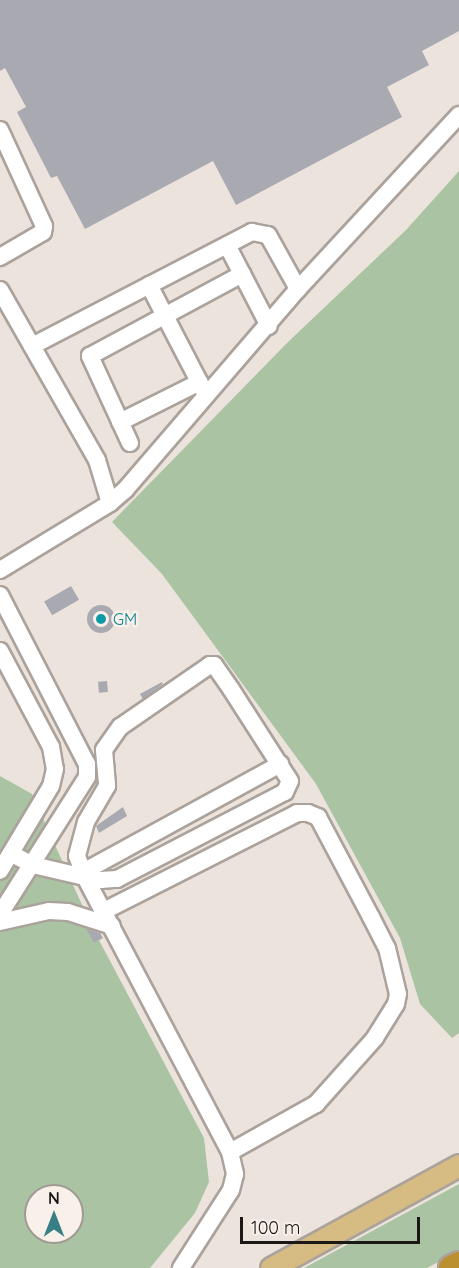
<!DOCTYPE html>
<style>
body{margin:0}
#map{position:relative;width:459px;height:1268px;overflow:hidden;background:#ece3dc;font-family:Quicksand,sans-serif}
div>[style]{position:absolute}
.green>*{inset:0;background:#aac4a3}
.building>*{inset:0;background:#a9a9b2;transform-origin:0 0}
.round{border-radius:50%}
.roads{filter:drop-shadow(2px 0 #aba29b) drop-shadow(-2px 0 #aba29b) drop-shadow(0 2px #aba29b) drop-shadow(0 -2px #aba29b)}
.minor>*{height:16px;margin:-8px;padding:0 8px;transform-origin:8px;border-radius:8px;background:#fff}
.major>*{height:21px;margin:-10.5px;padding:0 10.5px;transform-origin:10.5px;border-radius:10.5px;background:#d6bc83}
.highway>*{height:24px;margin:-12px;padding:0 12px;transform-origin:12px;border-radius:12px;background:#ba9030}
.dots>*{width:16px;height:16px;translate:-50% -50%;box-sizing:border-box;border:3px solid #f9f0e9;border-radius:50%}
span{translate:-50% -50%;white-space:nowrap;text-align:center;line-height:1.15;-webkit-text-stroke:5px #f9f0e9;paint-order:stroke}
.culture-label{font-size:16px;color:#0d838f}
.left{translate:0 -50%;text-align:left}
.north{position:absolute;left:24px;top:1184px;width:60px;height:60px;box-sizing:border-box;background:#f9f0e9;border:2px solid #a09a95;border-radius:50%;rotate:0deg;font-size:16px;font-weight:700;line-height:24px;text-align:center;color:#1b1816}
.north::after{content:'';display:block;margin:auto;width:21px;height:27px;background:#377f85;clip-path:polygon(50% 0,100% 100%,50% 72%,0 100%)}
.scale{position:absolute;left:240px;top:1217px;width:180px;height:27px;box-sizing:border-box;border:3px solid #1b1816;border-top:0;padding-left:8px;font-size:18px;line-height:21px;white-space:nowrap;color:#1b1816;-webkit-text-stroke:4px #f9f0e9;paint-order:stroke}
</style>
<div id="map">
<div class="green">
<i style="clip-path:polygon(459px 171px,459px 1033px,452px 1038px,420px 1004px,400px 938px,316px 784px,162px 574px,112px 522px,287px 343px,406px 230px)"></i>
<i style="clip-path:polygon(evenodd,0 776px,32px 794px,92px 927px,204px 1138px,209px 1182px,195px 1213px,150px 1268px,0 1268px,0 776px,36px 1196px,72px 1196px,72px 1232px,36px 1232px,36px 1196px)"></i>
<i style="clip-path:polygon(459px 1184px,459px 1251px,427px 1268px,304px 1268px)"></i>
</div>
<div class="building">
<i style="clip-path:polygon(0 0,459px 0,459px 31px,422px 51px,429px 65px,387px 87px,402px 117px,236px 205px,213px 161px,85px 229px,57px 176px,51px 178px,17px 112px,26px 107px,5px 68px,0 71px)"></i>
<i style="left:71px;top:586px;width:16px;height:31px;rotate:60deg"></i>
<i class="round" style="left:87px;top:605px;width:28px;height:28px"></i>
<i style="left:107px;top:681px;width:11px;height:9px;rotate:85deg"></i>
<i style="clip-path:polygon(162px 682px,163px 684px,143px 699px,140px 694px)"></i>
<i style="clip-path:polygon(123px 807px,127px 816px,99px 833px,96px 826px)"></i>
<i style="clip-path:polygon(86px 929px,100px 933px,103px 938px,94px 943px)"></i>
</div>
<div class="roads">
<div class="minor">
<i style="left:0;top:130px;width:106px;rotate:65.4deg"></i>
<i style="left:44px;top:226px;width:6px;rotate:99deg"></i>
<i style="left:43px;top:232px;width:50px;rotate:149.8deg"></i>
<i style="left:227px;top:245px;width:91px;rotate:62.6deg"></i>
<i style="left:149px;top:285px;width:122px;rotate:62.6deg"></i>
<i style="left:0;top:290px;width:196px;rotate:60.3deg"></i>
<i style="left:97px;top:460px;width:45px;rotate:73.2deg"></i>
<i style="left:32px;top:346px;width:248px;rotate:-27.4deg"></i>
<i style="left:252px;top:232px;width:16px;rotate:11deg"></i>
<i style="left:268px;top:235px;width:62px;rotate:60.9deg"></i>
<i style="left:120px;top:422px;width:89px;rotate:-26.6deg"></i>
<i style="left:130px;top:443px;width:96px;rotate:-114.7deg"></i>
<i style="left:90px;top:356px;width:173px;rotate:-28.3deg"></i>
<i style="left:0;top:570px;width:129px;rotate:-31.3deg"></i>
<i style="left:110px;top:503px;width:20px;rotate:-41deg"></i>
<i style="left:125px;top:490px;width:265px;rotate:-49.3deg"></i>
<i style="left:298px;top:289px;width:237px;rotate:-47.2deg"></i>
<i style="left:0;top:595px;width:190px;rotate:62.8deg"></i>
<i style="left:87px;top:764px;width:13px;rotate:90deg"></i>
<i style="left:87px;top:777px;width:162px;rotate:122.4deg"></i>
<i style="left:0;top:651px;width:109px;rotate:62deg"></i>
<i style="left:51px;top:747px;width:22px;rotate:80deg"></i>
<i style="left:55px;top:769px;width:17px;rotate:103deg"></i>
<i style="left:51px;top:786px;width:99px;rotate:121deg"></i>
<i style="left:12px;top:854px;width:24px;rotate:28deg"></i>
<i style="left:33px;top:865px;width:53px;rotate:13deg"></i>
<i style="left:85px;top:877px;width:16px;rotate:11deg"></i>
<i style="left:101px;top:880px;width:16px;rotate:-4deg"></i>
<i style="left:117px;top:879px;width:189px;rotate:-27.4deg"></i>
<i style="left:285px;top:792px;width:12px;rotate:-66deg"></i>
<i style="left:290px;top:781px;width:109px;rotate:-122.7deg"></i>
<i style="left:231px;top:689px;width:29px;rotate:-125deg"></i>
<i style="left:214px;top:665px;width:4px;rotate:180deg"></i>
<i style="left:210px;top:665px;width:109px;rotate:145.4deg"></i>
<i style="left:120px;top:727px;width:28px;rotate:125deg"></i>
<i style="left:104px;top:750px;width:36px;rotate:85deg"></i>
<i style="left:107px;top:786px;width:42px;rotate:120.3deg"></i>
<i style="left:86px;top:822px;width:35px;rotate:105deg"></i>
<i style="left:77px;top:856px;width:22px;rotate:69deg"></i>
<i style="left:85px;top:877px;width:311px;rotate:62.2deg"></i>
<i style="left:230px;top:1152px;width:23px;rotate:77deg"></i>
<i style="left:235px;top:1174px;width:16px;rotate:104deg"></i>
<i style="left:231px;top:1190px;width:93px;rotate:122.7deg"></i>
<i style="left:83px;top:872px;width:225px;rotate:-28.7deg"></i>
<i style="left:104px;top:911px;width:216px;rotate:-26.9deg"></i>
<i style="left:297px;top:813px;width:11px"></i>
<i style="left:308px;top:813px;width:11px;rotate:22deg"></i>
<i style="left:318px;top:817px;width:113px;rotate:62.1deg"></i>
<i style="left:371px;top:917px;width:35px;rotate:63deg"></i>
<i style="left:387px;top:948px;width:47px;rotate:76.6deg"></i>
<i style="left:398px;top:994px;width:10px;rotate:101deg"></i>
<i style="left:396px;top:1004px;width:40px;rotate:122deg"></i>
<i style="left:375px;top:1038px;width:89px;rotate:131.8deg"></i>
<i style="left:316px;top:1104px;width:98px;rotate:150.8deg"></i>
<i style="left:0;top:922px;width:50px;rotate:-12.7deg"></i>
<i style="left:49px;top:911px;width:19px;rotate:3deg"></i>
<i style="left:68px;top:912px;width:46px;rotate:17.7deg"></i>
</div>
<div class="major">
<i style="left:271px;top:1268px;width:214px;rotate:-28.7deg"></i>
</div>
<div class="highway">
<i style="left:451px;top:1268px;width:9px;rotate:-27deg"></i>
</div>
</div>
<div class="dots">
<i style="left:101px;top:619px;background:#0f9aa8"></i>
</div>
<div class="culture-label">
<span class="left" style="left:113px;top:619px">GM</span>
</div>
<div class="north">N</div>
<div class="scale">100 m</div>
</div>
